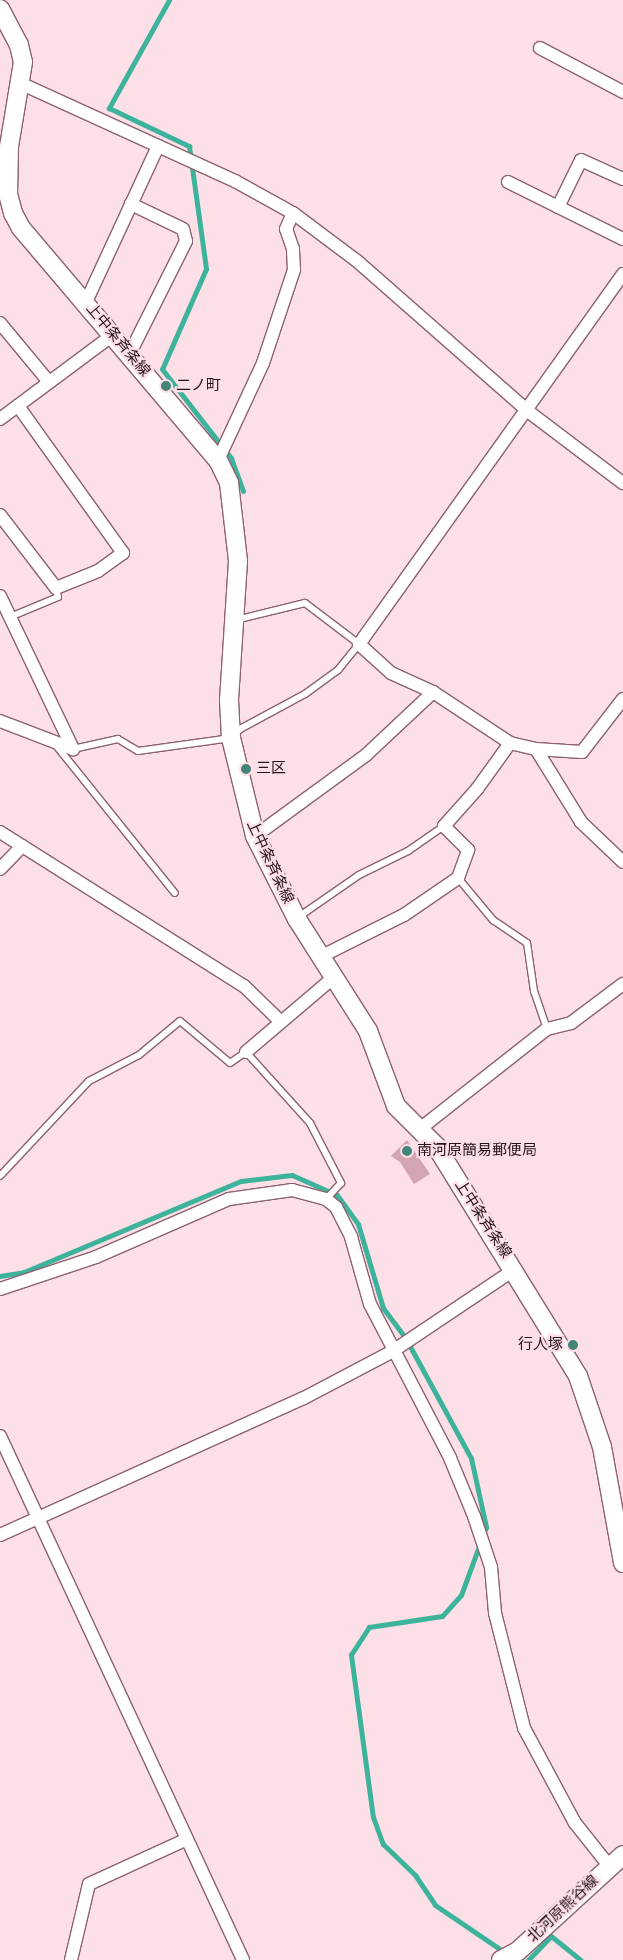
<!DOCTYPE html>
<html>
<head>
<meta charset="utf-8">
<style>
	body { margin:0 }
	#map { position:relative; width:623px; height:1960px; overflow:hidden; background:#fddfe8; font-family:"DM Sans","Noto Sans JP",sans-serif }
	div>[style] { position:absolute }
	.stream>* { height:5px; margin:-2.5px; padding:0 2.5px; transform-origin:2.5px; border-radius:2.5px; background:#3eb39b }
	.building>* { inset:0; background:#d3a4b4 }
	.roads { filter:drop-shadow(1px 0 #8c6170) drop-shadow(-1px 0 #8c6170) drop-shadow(0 1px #8c6170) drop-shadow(0 -1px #8c6170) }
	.service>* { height:6px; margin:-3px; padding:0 3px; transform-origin:3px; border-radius:3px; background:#fff }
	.minor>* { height:12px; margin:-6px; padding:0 6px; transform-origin:6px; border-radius:6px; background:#fff }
	.secondary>* { height:18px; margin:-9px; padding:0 9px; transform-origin:9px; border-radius:9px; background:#fff }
	.dots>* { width:14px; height:14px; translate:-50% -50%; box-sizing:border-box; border:2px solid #fddfe8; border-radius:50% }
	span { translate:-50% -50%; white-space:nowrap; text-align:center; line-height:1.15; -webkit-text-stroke:4.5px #fddfe8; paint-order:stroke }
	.street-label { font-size:15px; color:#25141a }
	.poi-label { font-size:15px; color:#25141a }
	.left { translate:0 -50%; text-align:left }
	.right { translate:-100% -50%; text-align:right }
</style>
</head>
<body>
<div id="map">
	<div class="stream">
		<i style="left:169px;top:0;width:124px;rotate:119.1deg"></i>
		<i style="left:109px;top:108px;width:89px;rotate:25.4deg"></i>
		<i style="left:189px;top:146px;width:124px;rotate:82.1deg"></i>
		<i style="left:206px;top:269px;width:109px;rotate:113.7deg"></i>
		<i style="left:162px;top:369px;width:113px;rotate:52.2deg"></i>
		<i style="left:231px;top:458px;width:35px;rotate:70deg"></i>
		<i style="left:0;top:1276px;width:24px;rotate:-9deg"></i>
		<i style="left:24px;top:1272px;width:235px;rotate:-22.8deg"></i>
		<i style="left:241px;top:1181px;width:51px;rotate:-6.7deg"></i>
		<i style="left:292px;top:1175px;width:49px;rotate:24deg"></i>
		<i style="left:337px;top:1195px;width:36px;rotate:54deg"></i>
		<i style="left:358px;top:1224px;width:88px;rotate:73.4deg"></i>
		<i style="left:383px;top:1308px;width:39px;rotate:53deg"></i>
		<i style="left:406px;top:1339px;width:136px;rotate:61.4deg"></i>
		<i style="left:471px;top:1458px;width:71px;rotate:77.7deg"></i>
		<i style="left:486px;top:1527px;width:72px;rotate:110.2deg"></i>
		<i style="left:461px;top:1595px;width:28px;rotate:132deg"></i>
		<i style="left:442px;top:1616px;width:74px;rotate:171.4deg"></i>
		<i style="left:369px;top:1627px;width:33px;rotate:123deg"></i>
		<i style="left:351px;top:1655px;width:163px;rotate:82.3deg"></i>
		<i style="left:373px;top:1817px;width:29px;rotate:70deg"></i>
		<i style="left:383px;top:1844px;width:45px;rotate:44.1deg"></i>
		<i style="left:415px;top:1875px;width:36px;rotate:56deg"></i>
		<i style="left:435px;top:1905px;width:87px;rotate:34.2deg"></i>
		<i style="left:528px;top:1960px;width:33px;rotate:-46deg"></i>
		<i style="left:551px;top:1936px;width:38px;rotate:39deg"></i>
	</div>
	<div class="building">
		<i style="clip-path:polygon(407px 1140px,430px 1174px,414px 1184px,400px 1162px,391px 1156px)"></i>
	</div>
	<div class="roads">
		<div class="service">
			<i style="left:10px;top:617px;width:52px;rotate:-22.6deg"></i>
			<i style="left:58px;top:597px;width:9px;rotate:-103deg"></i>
			<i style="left:55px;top:744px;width:191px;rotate:51.2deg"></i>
			<i style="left:73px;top:749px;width:46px;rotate:-12.5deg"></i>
			<i style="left:118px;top:739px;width:23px;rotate:31deg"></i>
			<i style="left:138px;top:751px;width:94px;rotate:-8deg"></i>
			<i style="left:231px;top:738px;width:13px;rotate:-45deg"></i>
			<i style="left:240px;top:729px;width:74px;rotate:-28.3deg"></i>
			<i style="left:305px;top:694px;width:41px;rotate:-36deg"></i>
			<i style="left:338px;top:670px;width:33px;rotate:-51deg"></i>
			<i style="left:359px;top:644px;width:68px;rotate:-142.8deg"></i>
			<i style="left:305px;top:603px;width:71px;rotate:166.2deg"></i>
			<i style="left:458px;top:878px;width:55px;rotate:50.2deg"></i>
			<i style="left:493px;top:920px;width:41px;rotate:34.1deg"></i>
			<i style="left:527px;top:943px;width:49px;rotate:81.7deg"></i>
			<i style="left:534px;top:991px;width:40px;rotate:71.1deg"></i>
			<i style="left:297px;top:918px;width:75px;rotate:-34.7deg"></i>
			<i style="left:359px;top:875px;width:55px;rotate:-26.1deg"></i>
			<i style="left:408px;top:851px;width:44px;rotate:-34.8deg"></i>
			<i style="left:0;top:1176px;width:130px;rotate:-46.9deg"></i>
			<i style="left:89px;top:1081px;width:56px;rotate:-27.5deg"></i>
			<i style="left:139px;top:1055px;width:53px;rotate:-39.7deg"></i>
			<i style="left:180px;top:1021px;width:65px;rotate:40deg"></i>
			<i style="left:230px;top:1063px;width:19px;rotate:-35deg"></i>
			<i style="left:246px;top:1052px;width:96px;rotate:48deg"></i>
			<i style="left:310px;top:1123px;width:68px;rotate:62.7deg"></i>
			<i style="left:341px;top:1183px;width:22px;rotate:133deg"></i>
		</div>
		<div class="minor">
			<i style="left:540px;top:48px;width:94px;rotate:27.9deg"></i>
			<i style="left:22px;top:84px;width:234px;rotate:24.5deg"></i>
			<i style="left:235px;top:181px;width:66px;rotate:28.9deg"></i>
			<i style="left:293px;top:213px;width:80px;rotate:36.9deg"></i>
			<i style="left:357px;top:261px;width:229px;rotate:41.3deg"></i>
			<i style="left:529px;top:412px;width:118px;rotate:37.1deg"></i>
			<i style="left:508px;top:182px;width:128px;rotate:26.4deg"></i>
			<i style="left:558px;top:207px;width:52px;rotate:-63.9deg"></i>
			<i style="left:581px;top:160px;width:46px;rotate:24.3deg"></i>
			<i style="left:623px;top:274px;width:455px;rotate:125.5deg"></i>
			<i style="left:359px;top:644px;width:43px;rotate:42.2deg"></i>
			<i style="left:391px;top:673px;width:46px;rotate:24.3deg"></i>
			<i style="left:433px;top:692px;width:92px;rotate:33.5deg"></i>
			<i style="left:510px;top:743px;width:27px;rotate:13deg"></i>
			<i style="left:536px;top:749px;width:46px;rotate:3.7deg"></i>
			<i style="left:582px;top:752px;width:67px;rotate:-52.3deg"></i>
			<i style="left:86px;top:302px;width:172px;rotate:-65.2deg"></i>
			<i style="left:0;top:323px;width:77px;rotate:50.3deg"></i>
			<i style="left:130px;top:353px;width:125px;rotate:-63.4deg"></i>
			<i style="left:186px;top:241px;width:12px;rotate:-104deg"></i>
			<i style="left:183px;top:229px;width:58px;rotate:-154.3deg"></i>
			<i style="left:0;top:419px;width:142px;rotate:-36.7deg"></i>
			<i style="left:218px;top:460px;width:107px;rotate:-65.1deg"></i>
			<i style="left:263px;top:363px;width:98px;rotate:-71.6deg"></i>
			<i style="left:294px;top:270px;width:21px;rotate:-93deg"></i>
			<i style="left:293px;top:249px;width:21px;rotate:-109deg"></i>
			<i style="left:286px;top:229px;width:17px;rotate:-66deg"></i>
			<i style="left:0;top:515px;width:92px;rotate:52.5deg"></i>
			<i style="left:56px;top:588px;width:45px;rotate:-22deg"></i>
			<i style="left:98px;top:571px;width:31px;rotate:-36deg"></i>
			<i style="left:123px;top:553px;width:181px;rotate:-125.5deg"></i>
			<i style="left:0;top:596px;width:170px;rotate:64.5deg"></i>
			<i style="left:0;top:721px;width:78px;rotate:21deg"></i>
			<i style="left:536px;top:749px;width:86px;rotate:58.3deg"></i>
			<i style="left:581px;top:822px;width:58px;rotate:43.6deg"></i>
			<i style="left:0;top:832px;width:289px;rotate:32.3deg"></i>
			<i style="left:244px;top:986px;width:50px;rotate:44.2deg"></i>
			<i style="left:255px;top:836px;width:137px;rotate:-36.1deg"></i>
			<i style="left:366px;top:755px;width:92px;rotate:-43.2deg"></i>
			<i style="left:0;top:869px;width:32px;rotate:-46deg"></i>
			<i style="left:320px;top:957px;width:94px;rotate:-26.6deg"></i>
			<i style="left:404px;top:915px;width:65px;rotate:-34.4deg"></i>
			<i style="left:458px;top:878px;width:30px;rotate:-70deg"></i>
			<i style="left:468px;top:850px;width:34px;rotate:-135deg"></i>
			<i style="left:444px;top:826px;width:50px;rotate:-48.3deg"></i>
			<i style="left:477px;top:789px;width:57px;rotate:-54.3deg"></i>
			<i style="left:246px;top:1052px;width:114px;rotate:-40.4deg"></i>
			<i style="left:421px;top:1128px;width:160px;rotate:-38.2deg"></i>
			<i style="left:547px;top:1029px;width:25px;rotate:-14deg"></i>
			<i style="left:571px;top:1023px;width:65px;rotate:-36.9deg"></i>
			<i style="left:0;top:1289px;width:101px;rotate:-18.4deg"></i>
			<i style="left:96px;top:1257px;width:145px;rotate:-23.6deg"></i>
			<i style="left:229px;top:1199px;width:64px;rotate:-8.1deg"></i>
			<i style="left:292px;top:1190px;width:35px;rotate:15deg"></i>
			<i style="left:326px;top:1199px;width:13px;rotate:39deg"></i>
			<i style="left:336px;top:1207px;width:34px;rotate:63deg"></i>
			<i style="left:351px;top:1237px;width:70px;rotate:74.2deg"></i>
			<i style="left:370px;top:1304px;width:174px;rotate:62.5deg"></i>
			<i style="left:450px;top:1458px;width:63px;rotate:67.5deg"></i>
			<i style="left:474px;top:1516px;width:54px;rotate:71.6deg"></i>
			<i style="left:491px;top:1567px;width:46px;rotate:85deg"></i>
			<i style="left:495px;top:1613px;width:119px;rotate:75.8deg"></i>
			<i style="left:524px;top:1728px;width:108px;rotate:61.8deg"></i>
			<i style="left:575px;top:1823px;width:56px;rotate:51.5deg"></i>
			<i style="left:0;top:1436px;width:90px;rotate:65.1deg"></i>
			<i style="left:38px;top:1518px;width:292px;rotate:-24.3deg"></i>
			<i style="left:304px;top:1398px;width:101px;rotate:-27.8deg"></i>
			<i style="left:393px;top:1351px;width:147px;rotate:-33.9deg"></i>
			<i style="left:0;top:1535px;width:42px;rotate:-24.1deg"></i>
			<i style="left:38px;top:1518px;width:487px;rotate:65.1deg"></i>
			<i style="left:71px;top:1960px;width:78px;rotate:-76.7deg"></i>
			<i style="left:89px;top:1884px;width:106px;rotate:-24.6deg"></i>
		</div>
		<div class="secondary">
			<i style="left:0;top:9px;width:41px;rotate:62.2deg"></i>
			<i style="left:19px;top:45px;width:17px;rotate:77deg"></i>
			<i style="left:23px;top:62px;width:86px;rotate:99.4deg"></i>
			<i style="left:9px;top:147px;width:47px;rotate:91.2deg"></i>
			<i style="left:8px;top:194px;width:20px;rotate:75deg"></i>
			<i style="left:13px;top:213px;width:17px;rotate:62deg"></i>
			<i style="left:21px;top:228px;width:304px;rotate:49.7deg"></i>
			<i style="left:218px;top:460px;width:25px;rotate:64deg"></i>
			<i style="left:229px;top:483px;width:79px;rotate:83.4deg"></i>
			<i style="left:238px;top:561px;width:139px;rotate:93.7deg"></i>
			<i style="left:229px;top:700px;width:38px;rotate:87deg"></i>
			<i style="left:231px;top:738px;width:101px;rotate:76.2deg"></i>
			<i style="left:255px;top:836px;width:93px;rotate:63.2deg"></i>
			<i style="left:297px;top:919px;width:133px;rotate:57.6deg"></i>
			<i style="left:368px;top:1031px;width:80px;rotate:69.5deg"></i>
			<i style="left:396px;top:1106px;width:57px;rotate:45deg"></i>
			<i style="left:436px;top:1146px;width:270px;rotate:58.3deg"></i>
			<i style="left:578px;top:1376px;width:75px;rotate:71.3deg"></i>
			<i style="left:602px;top:1447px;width:118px;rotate:79.7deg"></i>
			<i style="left:501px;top:1960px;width:19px;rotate:-28deg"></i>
			<i style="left:518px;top:1951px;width:142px;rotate:-42.4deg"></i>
		</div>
	</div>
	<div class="dots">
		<i style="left:166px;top:386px;background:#438576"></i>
		<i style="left:246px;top:769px;background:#438576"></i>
		<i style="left:407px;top:1151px;background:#438576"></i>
		<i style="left:573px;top:1345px;background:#438576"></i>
	</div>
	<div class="street-label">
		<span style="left:118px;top:340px;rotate:50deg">上中条斉条線</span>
		<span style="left:270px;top:862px;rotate:65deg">上中条斉条線</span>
		<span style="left:483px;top:1219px;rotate:57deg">上中条斉条線</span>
		<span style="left:563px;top:1909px;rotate:-43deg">北河原熊谷線</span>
	</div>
	<div class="poi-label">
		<span class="left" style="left:176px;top:386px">二ノ町</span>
		<span class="left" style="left:256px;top:769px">三区</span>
		<span class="left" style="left:417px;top:1151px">南河原簡易郵便局</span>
		<span class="right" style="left:563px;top:1345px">行人塚</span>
	</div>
</div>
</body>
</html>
